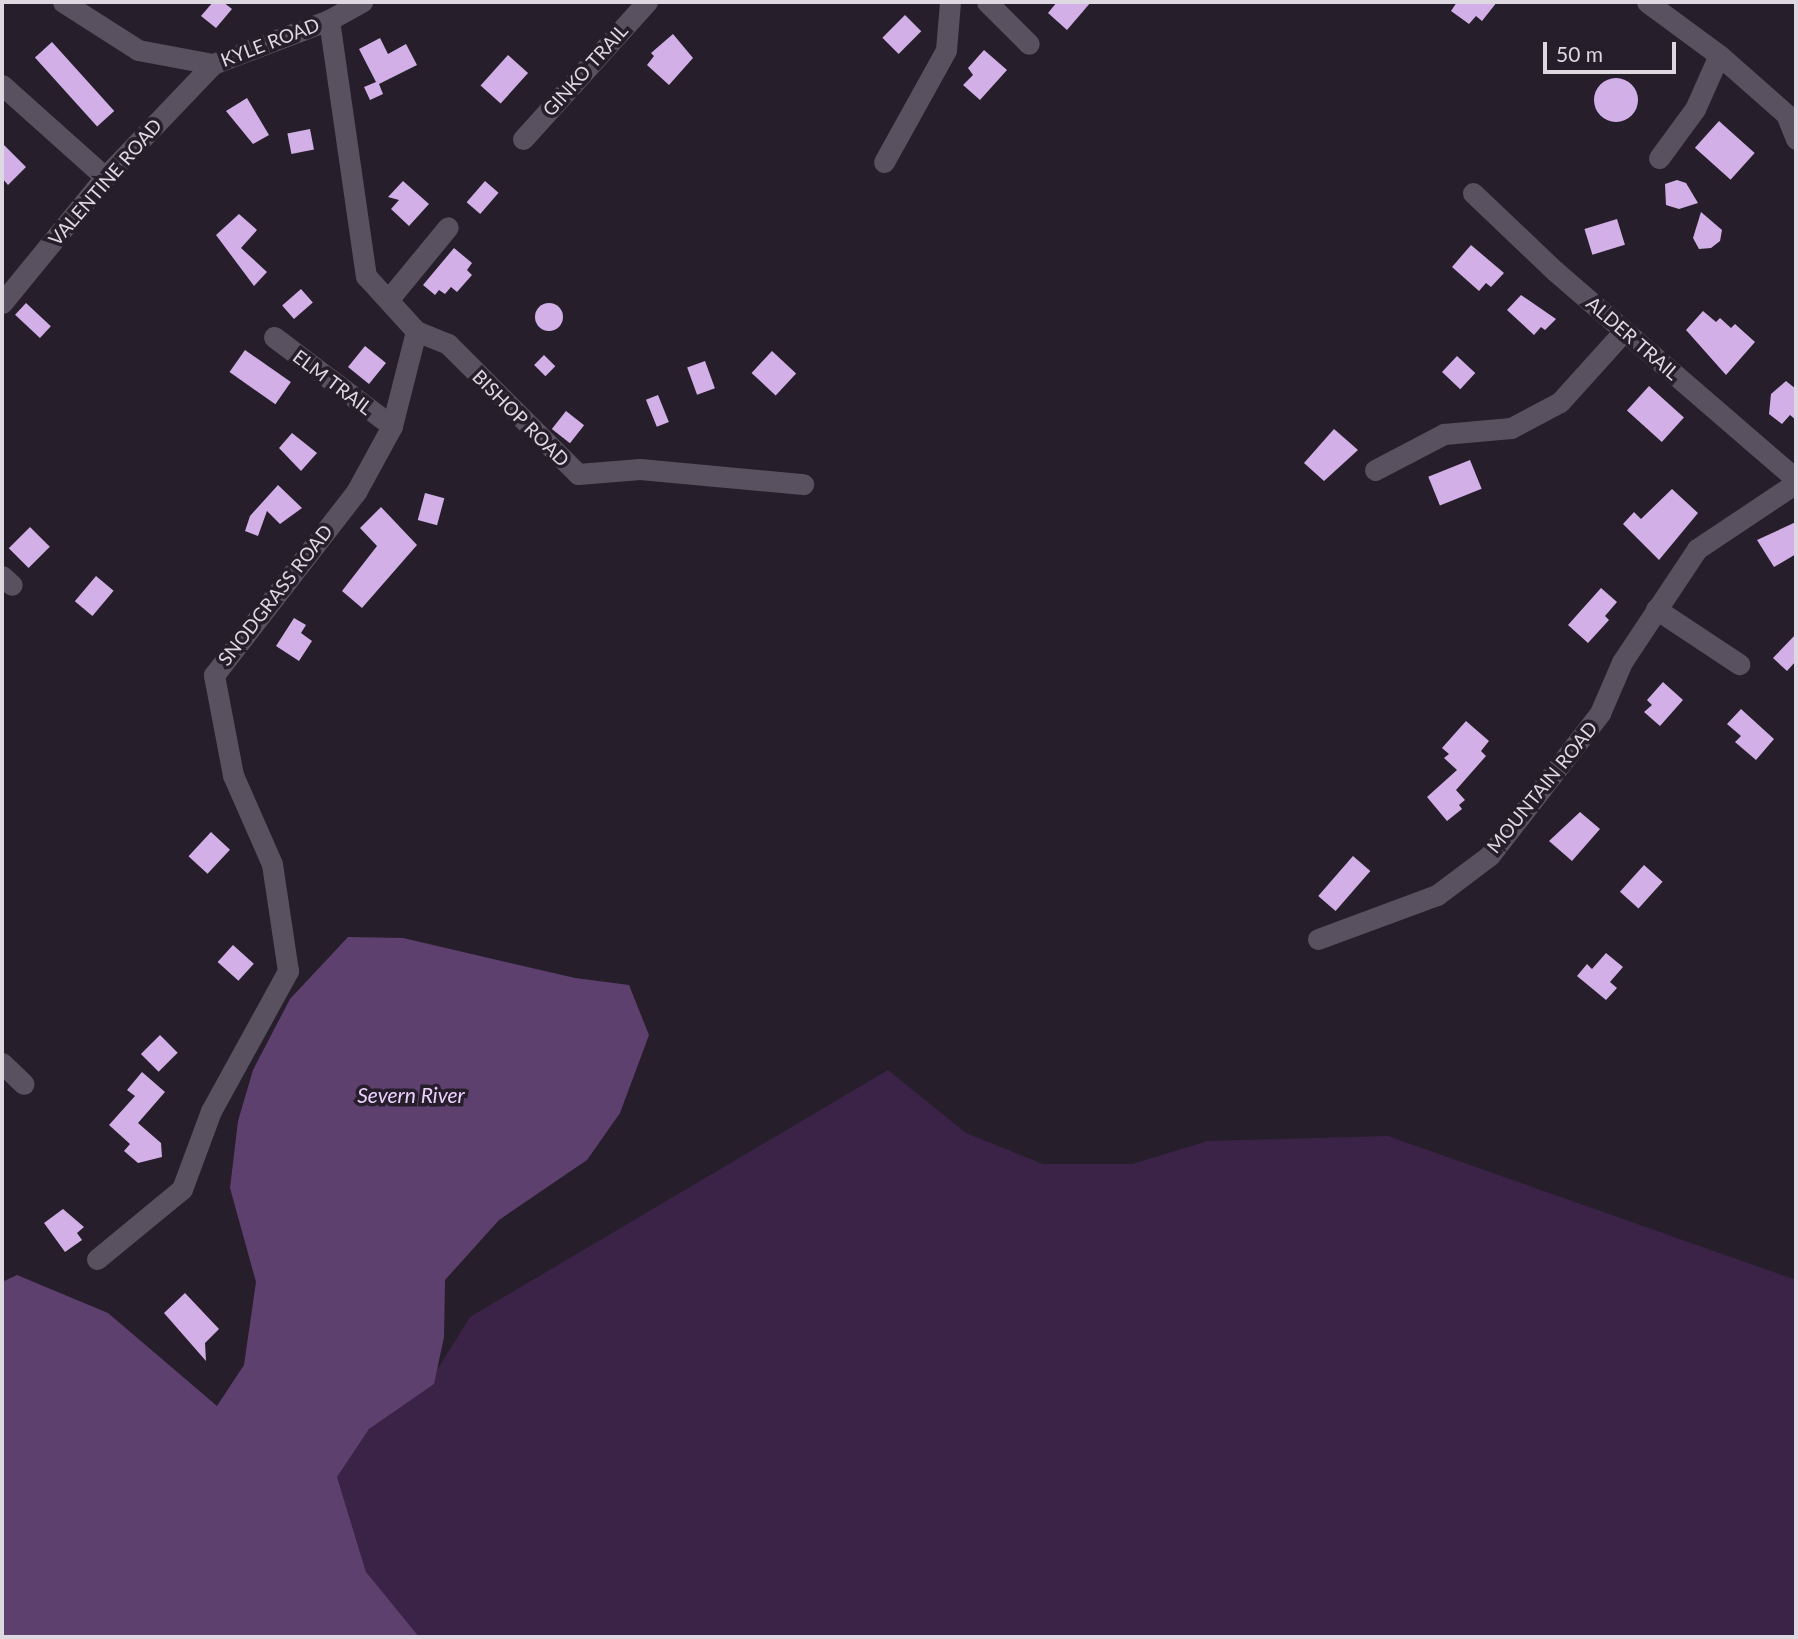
<!DOCTYPE html>
<html>
<head>
<meta charset="utf-8">
<style>
	body { margin:0 }
	#map { position:relative; width:1798px; height:1639px; overflow:hidden; background:#261e2b; font-family:Lato,sans-serif }
	div>[style] { position:absolute }
	.green>* { inset:0; background:#3a2347 }
	.water>* { inset:0; background:#5e406f }
	.building>* { inset:0; background:#d2b0e7; transform-origin:0 0 }
	.round { border-radius:50% }
	.minor>* { height:21px; margin:-10.5px; padding:0 10.5px; transform-origin:10.5px; border-radius:10.5px; background:#59515f }
	span { translate:-50% -50%; white-space:nowrap; text-align:center; line-height:1.15; -webkit-text-stroke:7px #261e2b; paint-order:stroke }
	.street-label { font-size:19px; color:#ded8e1 }
	.water-label { font-size:21px; color:#ecd0fe; font-style:italic }
	.frame { position:absolute; inset:0; border:4px solid #ded8e1; pointer-events:none }
	.scale { position:absolute; left:1543px; top:42px; width:133px; height:32px; box-sizing:border-box; border:4px solid #ded8e1; border-top:0; padding-left:9px; font-size:21px; line-height:24px; white-space:nowrap; color:#ded8e1; -webkit-text-stroke:5px #261e2b; paint-order:stroke }
</style>
</head>
<body>
<div id="map">
	<div class="green">
		<i style="clip-path:polygon(888px 1070px,966px 1133px,1043px 1164px,1132px 1164px,1208px 1141px,1388px 1136px,1796px 1280px,1796px 1637px,419px 1637px,413px 1633px,366px 1572px,337px 1477px,369px 1429px,433px 1384px,437px 1370px,470px 1317px)"></i>
	</div>
	<div class="water">
		<i style="clip-path:polygon(348px 937px,403px 938px,575px 978px,629px 985px,649px 1035px,620px 1113px,587px 1160px,499px 1220px,445px 1280px,444px 1337px,434px 1384px,369px 1429px,337px 1477px,366px 1572px,419px 1637px,2px 1637px,2px 1282px,17px 1275px,108px 1313px,217px 1406px,244px 1365px,256px 1282px,230px 1188px,238px 1121px,253px 1070px,290px 999px)"></i>
	</div>
	<div class="building">
		<i style="clip-path:polygon(213px 2px,223px 2px,232px 9px,216px 28px,201px 16px)"></i>
		<i style="clip-path:polygon(1057px 2px,1091px 2px,1067px 30px,1048px 13px)"></i>
		<i style="clip-path:polygon(1457px 2px,1497px 2px,1482px 21px,1476px 16px,1469px 24px,1451px 11px)"></i>
		<i style="left:905px;top:15px;width:23px;height:32px;rotate:45deg"></i>
		<i style="clip-path:polygon(673px 34px,693px 58px,669px 85px,647px 65px,654px 56px,651px 53px)"></i>
		<i style="clip-path:polygon(380px 38px,388px 54px,406px 44px,417px 65px,379px 84px,383px 94px,370px 100px,364px 87px,376px 82px,359px 49px)"></i>
		<i style="left:52px;top:42px;width:93px;height:23px;rotate:48deg"></i>
		<i style="clip-path:polygon(984px 50px,1007px 70px,980px 100px,963px 85px,973px 75px,968px 68px)"></i>
		<i style="left:508px;top:55px;width:27px;height:41px;rotate:42deg"></i>
		<i class="round" style="left:1594px;top:78px;width:44px;height:44px"></i>
		<i style="clip-path:polygon(247px 98px,269px 135px,253px 144px,226px 111px)"></i>
		<i style="left:1719px;top:121px;width:48px;height:36px;rotate:42deg"></i>
		<i style="left:310px;top:129px;width:21px;height:23px;rotate:79deg"></i>
		<i style="clip-path:polygon(2px 143px,26px 167px,8px 185px,2px 178px)"></i>
		<i style="clip-path:polygon(1677px 180px,1686px 183px,1698px 203px,1679px 209px,1666px 205px,1665px 184px)"></i>
		<i style="clip-path:polygon(403px 181px,429px 204px,409px 226px,391px 209px,399px 200px,388px 197px)"></i>
		<i style="left:485px;top:181px;width:18px;height:28px;rotate:41deg"></i>
		<i style="clip-path:polygon(1701px 212px,1722px 230px,1720px 241px,1711px 248px,1699px 249px,1693px 238px)"></i>
		<i style="clip-path:polygon(239px 214px,257px 230px,241px 248px,267px 272px,254px 286px,216px 235px)"></i>
		<i style="left:1617px;top:219px;width:27px;height:34px;rotate:73deg"></i>
		<i style="clip-path:polygon(1471px 245px,1504px 273px,1491px 287px,1486px 283px,1479px 291px,1452px 267px)"></i>
		<i style="clip-path:polygon(454px 248px,472px 263px,467px 270px,472px 275px,457px 292px,451px 287px,445px 294px,439px 290px,435px 295px,423px 285px)"></i>
		<i style="left:301px;top:289px;width:18px;height:25px;rotate:49deg"></i>
		<i style="clip-path:polygon(1521px 295px,1556px 319px,1545px 330px,1541px 327px,1534px 335px,1507px 310px)"></i>
		<i style="left:26px;top:303px;width:34px;height:16px;rotate:43deg"></i>
		<i class="round" style="left:535px;top:303px;width:28px;height:28px"></i>
		<i style="clip-path:polygon(1703px 311px,1716px 322px,1720px 318px,1731px 328px,1735px 324px,1755px 342px,1726px 375px,1686px 330px)"></i>
		<i style="left:365px;top:346px;width:27px;height:27px;rotate:39deg"></i>
		<i style="left:245px;top:350px;width:56px;height:27px;rotate:35deg"></i>
		<i style="left:772px;top:351px;width:33px;height:30px;rotate:43deg"></i>
		<i style="left:544px;top:355px;width:16px;height:14px;rotate:45deg"></i>
		<i style="left:1457px;top:356px;width:25px;height:22px;rotate:43deg"></i>
		<i style="left:705px;top:361px;width:29px;height:19px;rotate:70deg"></i>
		<i style="clip-path:polygon(1786px 381px,1796px 389px,1796px 420px,1790px 415px,1782px 424px,1769px 414px,1771px 394px)"></i>
		<i style="left:1649px;top:386px;width:47px;height:33px;rotate:42deg"></i>
		<i style="left:658px;top:395px;width:29px;height:13px;rotate:68deg"></i>
		<i style="left:566px;top:411px;width:23px;height:23px;rotate:38deg"></i>
		<i style="clip-path:polygon(1334px 429px,1358px 450px,1324px 481px,1304px 463px)"></i>
		<i style="clip-path:polygon(292px 433px,317px 453px,301px 471px,279px 448px)"></i>
		<i style="left:1470px;top:460px;width:31px;height:45px;rotate:68deg"></i>
		<i style="clip-path:polygon(278px 485px,302px 508px,280px 524px,267px 511px,258px 536px,245px 531px,250px 516px)"></i>
		<i style="clip-path:polygon(1672px 489px,1698px 513px,1659px 560px,1623px 524px,1634px 512px,1641px 519px)"></i>
		<i style="left:425px;top:493px;width:20px;height:28px;rotate:15deg"></i>
		<i style="clip-path:polygon(381px 507px,417px 545px,362px 608px,342px 591px,377px 546px,360px 528px)"></i>
		<i style="clip-path:polygon(1796px 522px,1796px 554px,1774px 567px,1757px 540px)"></i>
		<i style="left:30px;top:527px;width:28px;height:30px;rotate:45deg"></i>
		<i style="left:96px;top:576px;width:23px;height:33px;rotate:40deg"></i>
		<i style="clip-path:polygon(1601px 588px,1617px 602px,1605px 616px,1609px 620px,1588px 643px,1568px 625px)"></i>
		<i style="clip-path:polygon(294px 618px,306px 625px,301px 633px,312px 641px,299px 661px,276px 646px)"></i>
		<i style="clip-path:polygon(1796px 634px,1796px 661px,1787px 671px,1773px 658px)"></i>
		<i style="clip-path:polygon(1663px 682px,1683px 700px,1660px 726px,1644px 712px,1652px 705px,1647px 700px)"></i>
		<i style="clip-path:polygon(1741px 709px,1774px 739px,1756px 760px,1735px 742px,1741px 736px,1727px 724px)"></i>
		<i style="clip-path:polygon(1466px 721px,1489px 741px,1481px 751px,1486px 756px,1456px 790px,1465px 800px,1459px 805px,1462px 809px,1447px 821px,1427px 797px,1457px 770px,1444px 758px,1449px 754px,1442px 748px)"></i>
		<i style="clip-path:polygon(1580px 812px,1600px 829px,1572px 861px,1549px 841px)"></i>
		<i style="left:211px;top:832px;width:26px;height:33px;rotate:43deg"></i>
		<i style="left:1353px;top:856px;width:23px;height:53px;rotate:41deg"></i>
		<i style="left:1644px;top:865px;width:25px;height:36px;rotate:42deg"></i>
		<i style="left:233px;top:945px;width:28px;height:23px;rotate:42deg"></i>
		<i style="clip-path:polygon(1606px 953px,1623px 967px,1610px 982px,1617px 988px,1606px 1000px,1577px 976px,1587px 964px,1592px 969px)"></i>
		<i style="left:160px;top:1035px;width:25px;height:27px;rotate:45deg"></i>
		<i style="clip-path:polygon(142px 1072px,165px 1092px,138px 1123px,161px 1143px,162px 1157px,138px 1163px,124px 1151px,130px 1144px,109px 1125px,135px 1096px,127px 1090px)"></i>
		<i style="clip-path:polygon(63px 1209px,84px 1227px,77px 1233px,82px 1240px,65px 1252px,44px 1223px)"></i>
		<i style="clip-path:polygon(185px 1293px,219px 1329px,205px 1343px,206px 1361px,164px 1313px)"></i>
	</div>
	<div class="minor">
		<i style="left:63px;top:2px;width:89px;rotate:32.6deg"></i>
		<i style="left:138px;top:50px;width:76px;rotate:10.6deg"></i>
		<i style="left:213px;top:64px;width:124px;rotate:-20.8deg"></i>
		<i style="left:329px;top:20px;width:38px;rotate:-29deg"></i>
		<i style="left:987px;top:2px;width:59px;rotate:45deg"></i>
		<i style="left:1647px;top:2px;width:89px;rotate:36.4deg"></i>
		<i style="left:1719px;top:55px;width:89px;rotate:41.4deg"></i>
		<i style="left:1786px;top:114px;width:27px;rotate:68deg"></i>
		<i style="left:329px;top:20px;width:259px;rotate:81.8deg"></i>
		<i style="left:366px;top:276px;width:74px;rotate:47.7deg"></i>
		<i style="left:416px;top:331px;width:35px;rotate:22deg"></i>
		<i style="left:448px;top:344px;width:184px;rotate:45deg"></i>
		<i style="left:578px;top:474px;width:62px;rotate:-4.6deg"></i>
		<i style="left:640px;top:469px;width:164px;rotate:5.3deg"></i>
		<i style="left:2px;top:85px;width:138px;rotate:41.8deg"></i>
		<i style="left:523px;top:139px;width:185px;rotate:-47.9deg"></i>
		<i style="left:1659px;top:158px;width:61px;rotate:-53.7deg"></i>
		<i style="left:1695px;top:109px;width:59px;rotate:-66deg"></i>
		<i style="left:884px;top:162px;width:128px;rotate:-61deg"></i>
		<i style="left:946px;top:50px;width:48px;rotate:-85.2deg"></i>
		<i style="left:1473px;top:193px;width:113px;rotate:43.6deg"></i>
		<i style="left:1555px;top:271px;width:318px;rotate:40.8deg"></i>
		<i style="left:388px;top:300px;width:94px;rotate:-50.6deg"></i>
		<i style="left:2px;top:303px;width:163px;rotate:-50.7deg"></i>
		<i style="left:105px;top:177px;width:156px;rotate:-46.3deg"></i>
		<i style="left:274px;top:337px;width:148px;rotate:37deg"></i>
		<i style="left:1375px;top:470px;width:78px;rotate:-27.6deg"></i>
		<i style="left:1444px;top:434px;width:67px;rotate:-5.1deg"></i>
		<i style="left:1511px;top:428px;width:55px;rotate:-28deg"></i>
		<i style="left:1560px;top:402px;width:96px;rotate:-48deg"></i>
		<i style="left:2px;top:576px;width:13px;rotate:42deg"></i>
		<i style="left:1656px;top:609px;width:100px;rotate:33.5deg"></i>
		<i style="left:1318px;top:939px;width:127px;rotate:-20.3deg"></i>
		<i style="left:1437px;top:895px;width:66px;rotate:-37deg"></i>
		<i style="left:1490px;top:855px;width:180px;rotate:-52.2deg"></i>
		<i style="left:1600px;top:713px;width:56px;rotate:-66.7deg"></i>
		<i style="left:1622px;top:662px;width:136px;rotate:-56.4deg"></i>
		<i style="left:1697px;top:549px;width:119px;rotate:-33.7deg"></i>
		<i style="left:2px;top:1063px;width:30px;rotate:44deg"></i>
		<i style="left:97px;top:1259px;width:110px;rotate:-39.5deg"></i>
		<i style="left:182px;top:1189px;width:83px;rotate:-69.6deg"></i>
		<i style="left:211px;top:1111px;width:160px;rotate:-61.2deg"></i>
		<i style="left:288px;top:971px;width:108px;rotate:-98.5deg"></i>
		<i style="left:272px;top:864px;width:97px;rotate:-113.7deg"></i>
		<i style="left:233px;top:775px;width:102px;rotate:-100.8deg"></i>
		<i style="left:214px;top:675px;width:232px;rotate:-52.2deg"></i>
		<i style="left:356px;top:492px;width:75px;rotate:-61.4deg"></i>
		<i style="left:392px;top:426px;width:98px;rotate:-75.8deg"></i>
	</div>
	<div class="street-label">
		<span style="left:270px;top:42px;rotate:-21deg">KYLE ROAD</span>
		<span style="left:585px;top:70px;rotate:-48deg">GINKO TRAIL</span>
		<span style="left:105px;top:182px;rotate:-49deg">VALENTINE ROAD</span>
		<span style="left:1633px;top:338px;rotate:41deg">ALDER TRAIL</span>
		<span style="left:333px;top:382px;rotate:37deg">ELM TRAIL</span>
		<span style="left:521px;top:418px;rotate:45deg">BISHOP ROAD</span>
		<span style="left:275px;top:595px;rotate:-52deg">SNODGRASS ROAD</span>
		<span style="left:1542px;top:787px;rotate:-51deg">MOUNTAIN ROAD</span>
	</div>
	<div class="water-label">
		<span style="left:411px;top:1095px">Severn River</span>
	</div>
	<div class="frame"></div>
	<div class="scale">50 m</div>
</div>
</body>
</html>
